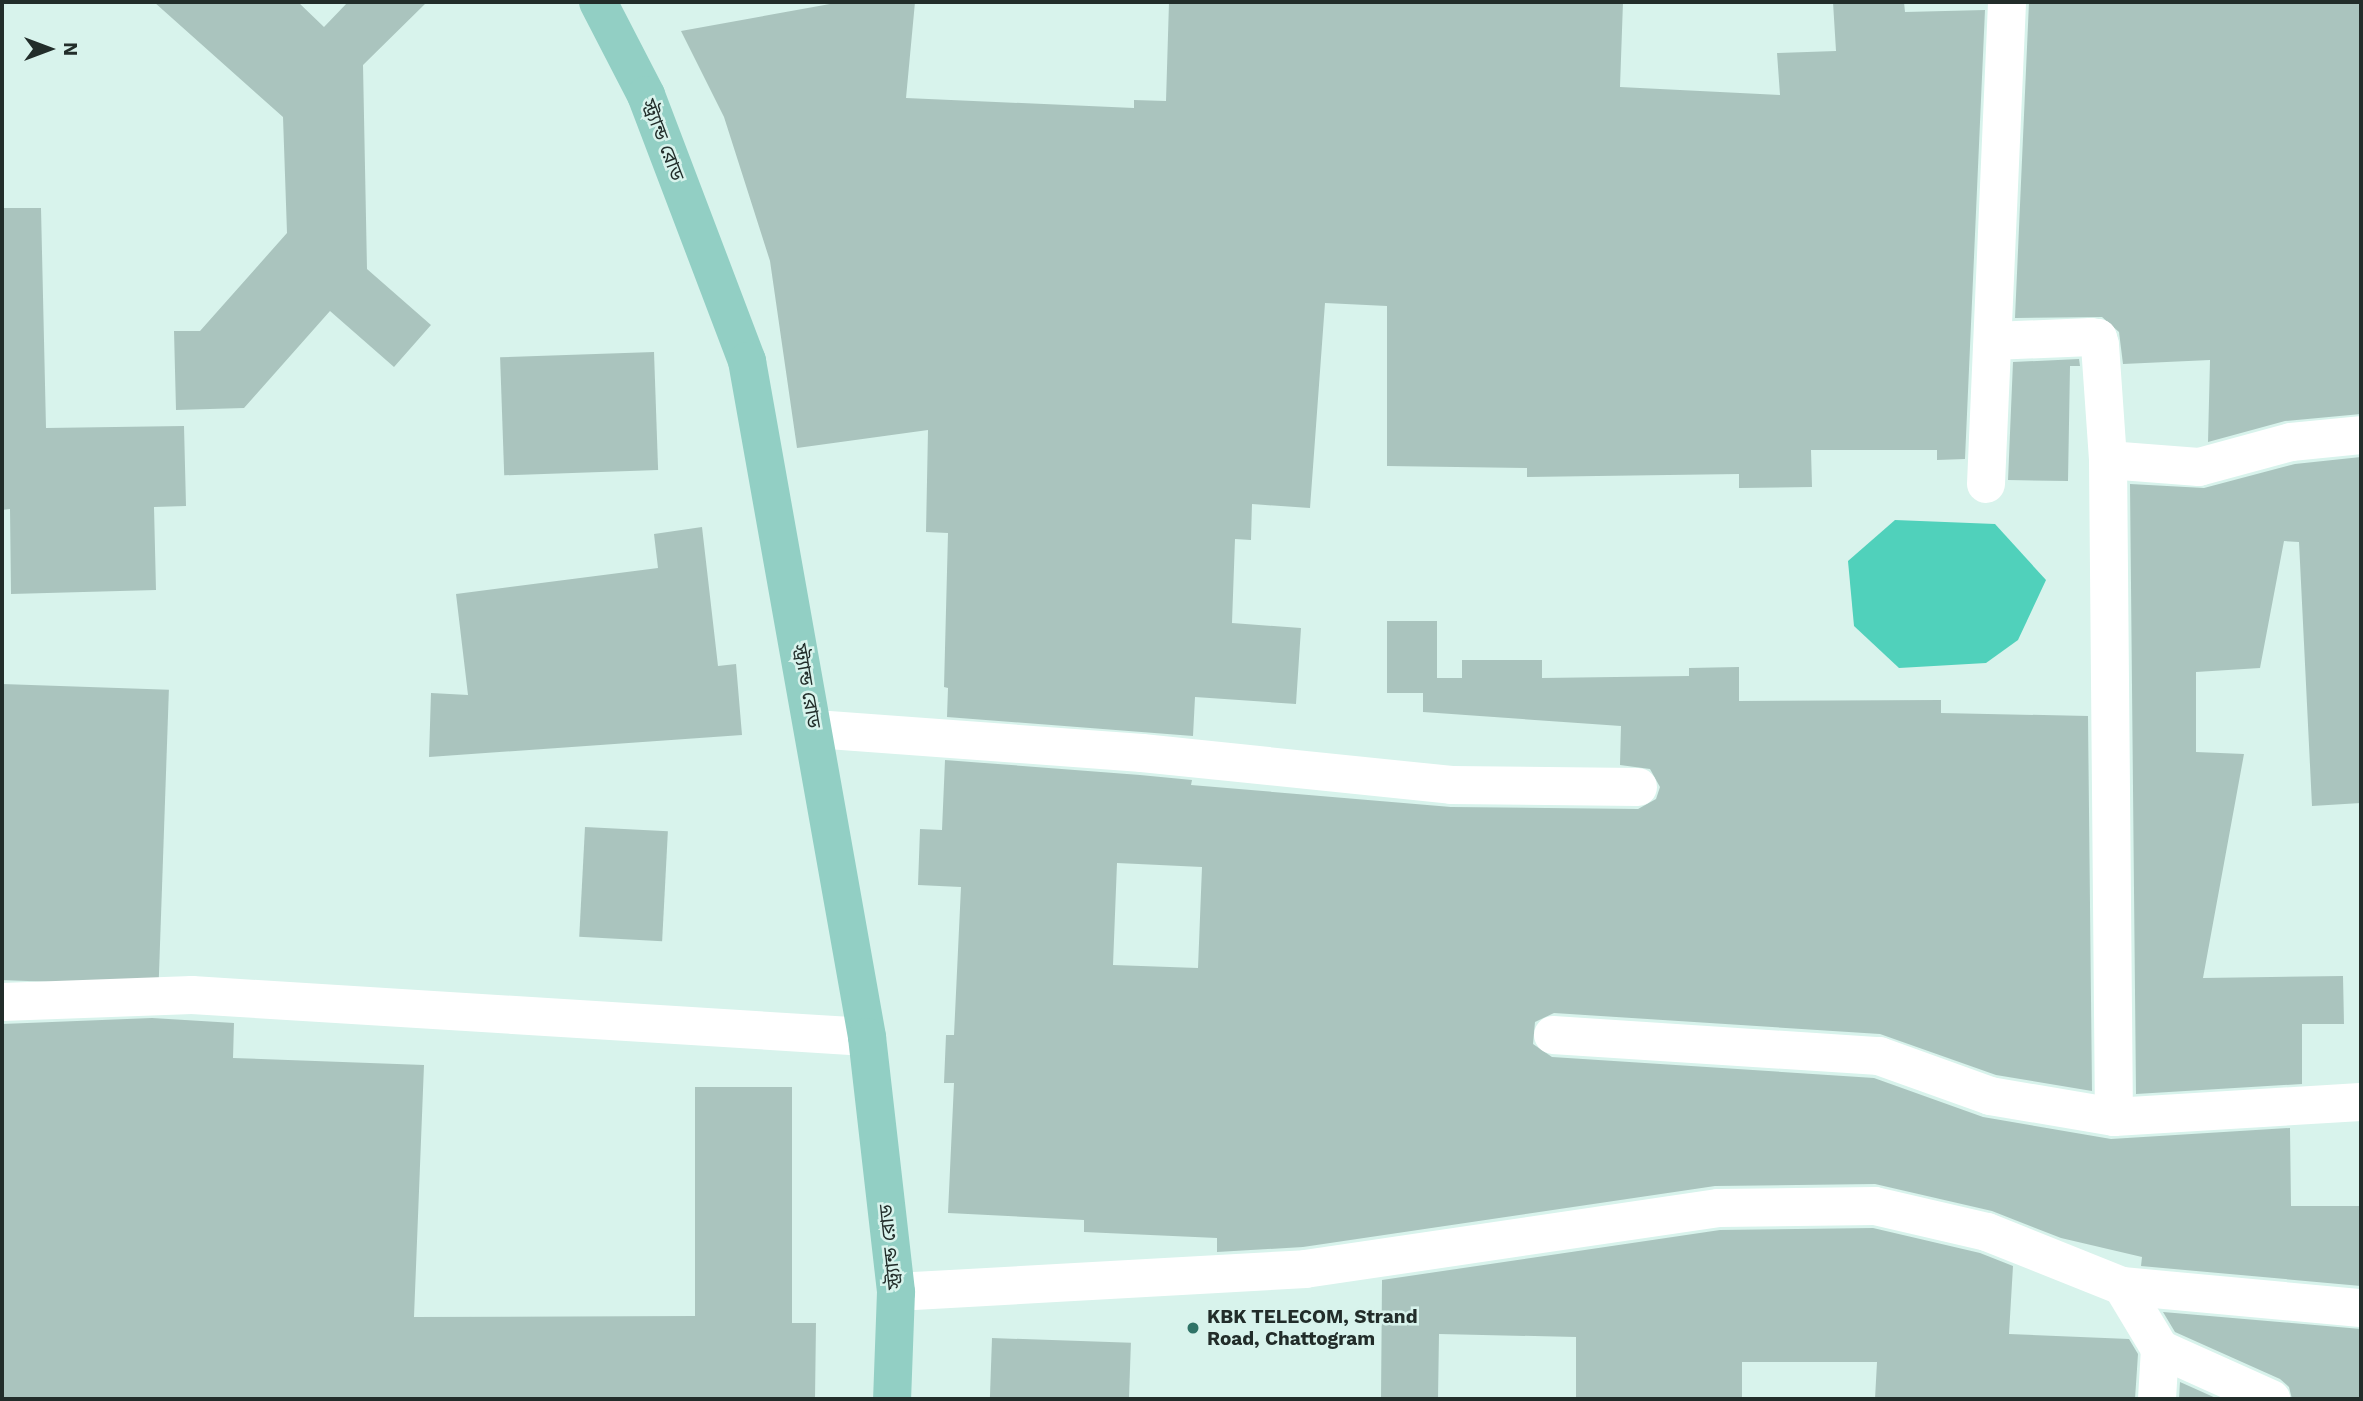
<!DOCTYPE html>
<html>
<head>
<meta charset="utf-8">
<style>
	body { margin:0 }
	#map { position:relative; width:2363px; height:1401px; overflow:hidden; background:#d8f3ec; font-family:"Work Sans","Noto Sans Bengali",sans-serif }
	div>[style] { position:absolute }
	.water>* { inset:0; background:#50d1bb }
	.building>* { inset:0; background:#aac4be; transform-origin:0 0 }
	.minor>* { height:38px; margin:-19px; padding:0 19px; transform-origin:19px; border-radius:19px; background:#fff }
	.major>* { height:38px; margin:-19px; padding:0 19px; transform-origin:19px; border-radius:19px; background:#92cfc4 }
	.dots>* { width:19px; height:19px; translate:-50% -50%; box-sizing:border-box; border:4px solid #d8f3ec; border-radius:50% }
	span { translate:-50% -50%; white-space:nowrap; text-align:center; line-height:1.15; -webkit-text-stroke:5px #d8f3ec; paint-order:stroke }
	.street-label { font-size:19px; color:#222d2a }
	.poi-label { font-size:19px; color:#222d2a; font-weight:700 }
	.left { translate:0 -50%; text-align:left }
	.frame { position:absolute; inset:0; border:4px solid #222d2a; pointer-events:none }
	.north { position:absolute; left:14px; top:14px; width:70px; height:70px; -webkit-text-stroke:5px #d8f3ec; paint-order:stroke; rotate:90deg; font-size:19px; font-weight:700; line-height:28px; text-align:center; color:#222d2a }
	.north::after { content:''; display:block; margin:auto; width:24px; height:32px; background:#222d2a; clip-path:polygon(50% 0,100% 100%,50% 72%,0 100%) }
</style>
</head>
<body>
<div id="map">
	<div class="water">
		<i style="clip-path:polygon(1895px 520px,1995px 524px,2046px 580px,2018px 640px,1986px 663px,1899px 668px,1854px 626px,1848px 561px)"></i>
	</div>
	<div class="building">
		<i style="clip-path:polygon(154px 2px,298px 2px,324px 27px,348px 2px,427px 2px,363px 65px,367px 269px,431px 325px,394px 367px,330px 311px,244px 408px,176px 410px,174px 331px,200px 331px,287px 233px,283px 117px)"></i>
		<i style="clip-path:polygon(841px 2px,915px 2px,906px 98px,1134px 108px,1134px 100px,1166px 101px,1169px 2px,1623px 2px,1620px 87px,1780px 95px,1777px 53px,1836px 51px,1833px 2px,1904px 2px,1905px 12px,1985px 10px,1965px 459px,1937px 460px,1937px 450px,1811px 450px,1812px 487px,1739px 488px,1739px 474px,1527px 477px,1527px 468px,1387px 466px,1387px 306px,1325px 303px,1310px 508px,1252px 504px,1251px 540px,1235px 539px,1232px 623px,1301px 628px,1296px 704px,1195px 697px,1193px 736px,947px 717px,948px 688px,944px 687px,948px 533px,926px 532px,928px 430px,797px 448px,770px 261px,724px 117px,681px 31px)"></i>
		<i style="clip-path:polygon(2029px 2px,2361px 2px,2361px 414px,2285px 421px,2208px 442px,2210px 360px,2123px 364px,2119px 332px,2102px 317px,2015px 318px)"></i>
		<i style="clip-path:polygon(2px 208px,41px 208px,46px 428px,184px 426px,186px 506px,154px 507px,156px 590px,11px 594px,10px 509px,2px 510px)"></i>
		<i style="left:654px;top:352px;width:118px;height:154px;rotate:88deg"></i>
		<i style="clip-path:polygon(2079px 359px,2080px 366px,2070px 366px,2068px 481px,2008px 480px,2013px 362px)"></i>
		<i style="clip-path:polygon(2361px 457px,2361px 803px,2312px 806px,2299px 542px,2284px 541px,2260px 668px,2196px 672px,2196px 752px,2244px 754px,2203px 978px,2343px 976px,2344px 1024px,2302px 1024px,2302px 1084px,2136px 1094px,2130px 484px,2204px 488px,2295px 464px)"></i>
		<i style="clip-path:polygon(702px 527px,718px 666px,736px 664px,742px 735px,429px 757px,431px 693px,468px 695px,456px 594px,658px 568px,654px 534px)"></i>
		<i style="clip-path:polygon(evenodd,1387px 621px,1437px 621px,1437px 678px,1462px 678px,1462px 660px,1542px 660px,1542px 678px,1689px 676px,1689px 668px,1739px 667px,1739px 701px,1941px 700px,1941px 713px,2088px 716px,2092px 1091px,1996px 1075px,1880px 1034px,1554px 1013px,1535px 1022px,1533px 1044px,1552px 1057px,1874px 1078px,1983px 1117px,2111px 1139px,2290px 1128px,2291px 1206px,2361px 1206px,2361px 1286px,2141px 1266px,2142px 1257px,2061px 1238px,1992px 1211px,1875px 1184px,1715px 1186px,1303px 1247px,1217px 1252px,1217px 1238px,1084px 1232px,1084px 1220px,948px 1213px,954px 1083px,944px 1083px,946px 1035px,954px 1035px,961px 887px,918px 885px,920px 829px,942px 830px,945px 760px,1140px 775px,1192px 780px,1191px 785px,1451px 807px,1638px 809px,1656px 799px,1660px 787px,1650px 769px,1620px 765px,1621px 726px,1423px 712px,1423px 693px,1387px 693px,1387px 621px,1117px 863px,1202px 867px,1198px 968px,1113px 965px,1117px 863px)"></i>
		<i style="left:2px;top:684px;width:167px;height:296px;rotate:2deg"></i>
		<i style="left:585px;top:827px;width:83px;height:110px;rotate:3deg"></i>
		<i style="clip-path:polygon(152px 1018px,234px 1023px,233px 1058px,424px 1065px,414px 1317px,695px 1316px,695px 1087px,792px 1087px,792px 1323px,816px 1323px,815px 1399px,2px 1399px,2px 1024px)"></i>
		<i style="clip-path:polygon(1873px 1228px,1980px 1253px,2013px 1266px,2009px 1334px,2129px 1339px,2138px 1354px,2135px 1399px,1875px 1399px,1877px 1362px,1742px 1362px,1742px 1399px,1576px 1399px,1576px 1337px,1439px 1334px,1438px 1399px,1381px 1399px,1382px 1280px,1720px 1230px)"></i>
		<i style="clip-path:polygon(2163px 1312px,2361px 1329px,2361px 1399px,2292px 1399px,2289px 1387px,2280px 1379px,2175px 1332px)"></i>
		<i style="left:992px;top:1338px;width:139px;height:61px;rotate:2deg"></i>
		<i style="clip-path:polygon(2180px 1382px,2218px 1399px,2179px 1399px)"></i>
	</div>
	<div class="minor">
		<i style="left:1993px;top:341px;width:98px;rotate:-2.3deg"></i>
		<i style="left:2091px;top:337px;width:7px;rotate:8deg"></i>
		<i style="left:2098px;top:338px;width:7px;rotate:74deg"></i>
		<i style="left:2100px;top:345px;width:115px;rotate:86deg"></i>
		<i style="left:2108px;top:460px;width:657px;rotate:89.48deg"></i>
		<i style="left:2108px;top:460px;width:91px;rotate:4.4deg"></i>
		<i style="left:2199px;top:467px;width:95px;rotate:-15.2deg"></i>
		<i style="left:2291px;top:442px;width:70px;rotate:-5.7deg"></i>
		<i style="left:1986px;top:484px;width:482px;rotate:-87.5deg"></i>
		<i style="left:815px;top:729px;width:328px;rotate:4.2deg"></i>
		<i style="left:1142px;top:753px;width:311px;rotate:5.9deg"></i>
		<i style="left:1451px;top:785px;width:187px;rotate:0.6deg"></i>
		<i style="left:2px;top:1002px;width:190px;rotate:-2.1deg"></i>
		<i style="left:192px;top:995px;width:676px;rotate:3.56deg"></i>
		<i style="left:1553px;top:1035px;width:327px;rotate:3.7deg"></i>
		<i style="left:1879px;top:1056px;width:118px;rotate:19.8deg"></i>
		<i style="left:1990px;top:1096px;width:126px;rotate:9.6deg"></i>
		<i style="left:2114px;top:1117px;width:247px;rotate:-3.5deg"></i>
		<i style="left:2122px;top:1286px;width:240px;rotate:5.3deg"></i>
		<i style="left:896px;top:1292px;width:410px;rotate:-3.2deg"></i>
		<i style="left:1305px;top:1269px;width:417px;rotate:-8.4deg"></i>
		<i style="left:1718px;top:1208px;width:157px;rotate:-0.7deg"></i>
		<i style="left:1875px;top:1206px;width:115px;rotate:13.1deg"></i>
		<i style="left:1987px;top:1232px;width:145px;rotate:21.8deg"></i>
		<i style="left:2122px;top:1286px;width:74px;rotate:58.9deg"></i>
		<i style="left:2160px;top:1349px;width:122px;rotate:24.2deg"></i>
		<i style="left:2157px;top:1399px;width:50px;rotate:-86.6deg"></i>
	</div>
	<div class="major">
		<i style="left:598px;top:2px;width:105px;rotate:62.7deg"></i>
		<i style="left:646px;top:95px;width:285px;rotate:69.2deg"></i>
		<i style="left:747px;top:361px;width:687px;rotate:79.93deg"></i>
		<i style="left:867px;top:1037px;width:257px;rotate:83.5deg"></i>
		<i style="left:896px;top:1292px;width:107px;rotate:92.1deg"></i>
	</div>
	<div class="dots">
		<i style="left:1193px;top:1328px;background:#2f7367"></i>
	</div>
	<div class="street-label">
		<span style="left:663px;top:140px;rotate:69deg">স্ট্র্যান্ড রোড</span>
		<span style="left:807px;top:686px;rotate:80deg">স্ট্র্যান্ড রোড</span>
		<span style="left:890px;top:1247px;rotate:-96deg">স্ট্র্যান্ড রোড</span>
	</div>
	<div class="poi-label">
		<span class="left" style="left:1207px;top:1328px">KBK TELECOM, Strand<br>Road, Chattogram</span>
	</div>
	<div class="frame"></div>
	<div class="north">N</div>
</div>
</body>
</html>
